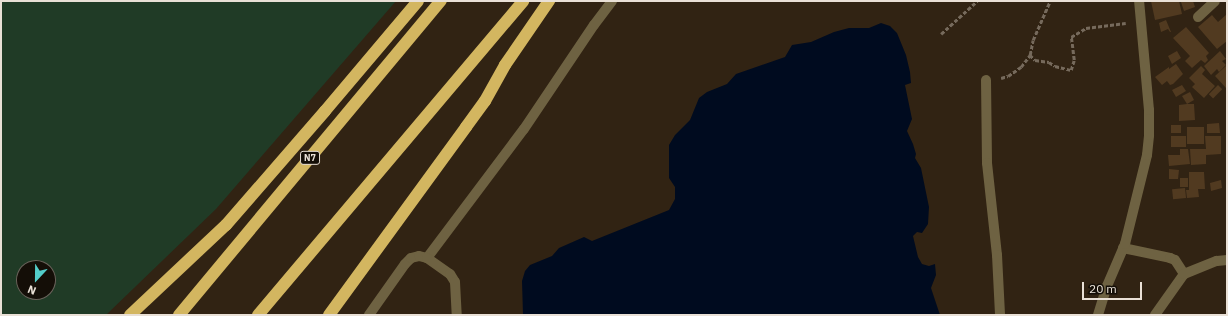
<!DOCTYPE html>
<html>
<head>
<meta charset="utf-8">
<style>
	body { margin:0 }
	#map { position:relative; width:1228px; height:316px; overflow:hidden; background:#312313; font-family:"IBM Plex Sans",sans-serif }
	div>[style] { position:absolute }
	.green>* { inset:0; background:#203b26 }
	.water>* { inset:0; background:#000b1f }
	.building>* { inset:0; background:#513a20; transform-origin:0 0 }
	.path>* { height:2.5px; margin-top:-1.25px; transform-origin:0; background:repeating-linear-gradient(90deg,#766a5c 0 4px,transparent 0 6px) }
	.minor>* { height:10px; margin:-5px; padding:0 5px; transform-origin:5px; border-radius:5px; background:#6e6242 }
	.highway>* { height:12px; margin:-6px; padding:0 6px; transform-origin:6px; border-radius:6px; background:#d3b660 }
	span { translate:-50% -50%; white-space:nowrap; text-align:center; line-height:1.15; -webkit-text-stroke:3.5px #140e07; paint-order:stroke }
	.shield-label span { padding:1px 3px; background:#140e07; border:1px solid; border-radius:3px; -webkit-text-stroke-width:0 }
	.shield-label { font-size:9px; color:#e9e0d6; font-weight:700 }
	.frame { position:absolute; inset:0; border:2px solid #e9e0d6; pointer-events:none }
	.north { position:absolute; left:16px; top:260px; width:40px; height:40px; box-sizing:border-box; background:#140e07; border:1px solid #69625a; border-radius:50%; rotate:202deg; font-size:11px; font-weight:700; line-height:16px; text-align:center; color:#e9e0d6 }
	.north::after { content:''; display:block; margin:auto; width:14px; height:18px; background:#53cdc9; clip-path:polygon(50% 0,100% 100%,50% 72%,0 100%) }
	.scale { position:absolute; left:1082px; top:282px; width:60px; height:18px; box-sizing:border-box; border:2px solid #e9e0d6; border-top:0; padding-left:5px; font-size:12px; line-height:14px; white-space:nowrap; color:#e9e0d6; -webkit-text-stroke:3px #140e07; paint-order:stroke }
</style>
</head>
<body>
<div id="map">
	<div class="green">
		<i style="clip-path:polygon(evenodd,1px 1px,396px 1px,216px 209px,106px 315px,1px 315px,1px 1px,24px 268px,48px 268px,48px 292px,24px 292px,24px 268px)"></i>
	</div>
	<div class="water">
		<i style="clip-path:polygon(881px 23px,890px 26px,897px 33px,906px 55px,910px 72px,911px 83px,905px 85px,912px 119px,907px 131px,913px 144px,916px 154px,915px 158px,921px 168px,929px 207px,928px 224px,922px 233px,917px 232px,913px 236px,918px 257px,922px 264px,929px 266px,935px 264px,936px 275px,931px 288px,940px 315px,523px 315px,522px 281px,525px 271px,530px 265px,552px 256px,559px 248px,584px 237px,592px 241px,669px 210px,675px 199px,675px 187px,669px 178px,669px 145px,675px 135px,690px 120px,699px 98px,707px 92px,727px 84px,736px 74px,785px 57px,792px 45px,811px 42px,834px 32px,849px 28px,869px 28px)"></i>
	</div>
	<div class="building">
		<i style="clip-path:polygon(1151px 1px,1179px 1px,1182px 14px,1155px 20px)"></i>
		<i style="clip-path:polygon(1184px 1px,1193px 1px,1195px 7px,1184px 11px,1181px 2px)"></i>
		<i style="clip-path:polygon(1227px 14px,1227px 41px,1217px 49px,1198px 27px,1212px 15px,1218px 22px)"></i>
		<i style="clip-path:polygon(1166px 20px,1171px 32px,1170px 32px,1168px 29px,1161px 32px,1159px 23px)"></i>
		<i style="clip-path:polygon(1186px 27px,1209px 53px,1206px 56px,1208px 60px,1205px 63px,1201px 60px,1192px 68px,1185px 61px,1190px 56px,1173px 38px)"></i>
		<i style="clip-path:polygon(1177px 51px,1181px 58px,1172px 64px,1168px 56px)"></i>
		<i style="clip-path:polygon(1220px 51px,1226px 59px,1222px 61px,1226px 65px,1219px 72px,1217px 69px,1211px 75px,1204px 66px)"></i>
		<i style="clip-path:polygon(1176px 64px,1183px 74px,1173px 84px,1170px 85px,1167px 81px,1162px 85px,1155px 77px,1169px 67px,1169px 69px)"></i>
		<i style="clip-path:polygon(1227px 65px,1227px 87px,1226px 88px,1215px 76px)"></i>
		<i style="clip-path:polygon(1201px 66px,1205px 70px,1202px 74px,1215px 86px,1204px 98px,1192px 87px,1195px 84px,1189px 78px)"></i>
		<i style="clip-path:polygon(1182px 85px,1186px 91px,1176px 97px,1172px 90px)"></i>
		<i style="left:1218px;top:85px;width:6px;height:13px;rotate:45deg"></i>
		<i style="clip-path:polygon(1190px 92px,1194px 100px,1187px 104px,1194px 104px,1195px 120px,1179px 121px,1179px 105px,1187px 104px,1182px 96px)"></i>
		<i style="clip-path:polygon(1219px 123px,1220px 133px,1207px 133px,1207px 124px)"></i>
		<i style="left:1171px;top:125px;width:10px;height:8px"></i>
		<i style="left:1187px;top:127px;width:17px;height:17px"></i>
		<i style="left:1186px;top:136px;width:11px;height:15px;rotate:90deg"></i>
		<i style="clip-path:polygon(1205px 136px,1221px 136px,1221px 154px,1206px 155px,1206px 164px,1191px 165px,1190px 149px,1206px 149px)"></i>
		<i style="clip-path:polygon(1180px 149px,1188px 149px,1190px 164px,1169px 166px,1168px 155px,1180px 155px)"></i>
		<i style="clip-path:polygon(1169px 169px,1179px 170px,1178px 179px,1169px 179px)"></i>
		<i style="clip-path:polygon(1189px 172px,1204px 172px,1205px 189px,1198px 189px,1199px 197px,1187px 198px,1186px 190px,1189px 190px)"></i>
		<i style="left:1180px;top:178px;width:8px;height:9px"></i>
		<i style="clip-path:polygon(1221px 180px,1222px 188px,1211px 191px,1210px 183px)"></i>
		<i style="left:1185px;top:188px;width:10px;height:13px;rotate:84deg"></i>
	</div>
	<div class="path">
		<i style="left:941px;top:34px;width:49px;rotate:-42.5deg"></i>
		<i style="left:1030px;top:55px;width:7px;rotate:45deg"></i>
		<i style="left:1035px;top:60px;width:14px;rotate:8deg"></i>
		<i style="left:1049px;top:62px;width:7px;rotate:34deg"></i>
		<i style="left:1055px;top:66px;width:16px;rotate:14deg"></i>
		<i style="left:1071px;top:70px;width:10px;rotate:-73deg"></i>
		<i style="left:1074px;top:60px;width:23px;rotate:-97deg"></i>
		<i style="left:1071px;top:37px;width:17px;rotate:-31deg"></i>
		<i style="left:1086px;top:28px;width:40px;rotate:-7.1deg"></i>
		<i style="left:1001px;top:78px;width:7px;rotate:-16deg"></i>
		<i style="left:1008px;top:76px;width:16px;rotate:-35deg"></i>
		<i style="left:1021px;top:67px;width:15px;rotate:-53deg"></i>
		<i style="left:1030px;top:55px;width:15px;rotate:-79deg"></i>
		<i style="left:1033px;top:40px;width:43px;rotate:-66.4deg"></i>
	</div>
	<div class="minor">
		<i style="left:1198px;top:17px;width:23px;rotate:-43deg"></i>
		<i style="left:986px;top:80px;width:83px;rotate:89.3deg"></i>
		<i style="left:987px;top:163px;width:93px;rotate:83.8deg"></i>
		<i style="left:997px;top:255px;width:60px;rotate:87.1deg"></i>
		<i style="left:1123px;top:248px;width:48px;rotate:12deg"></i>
		<i style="left:1170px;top:258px;width:5px;rotate:22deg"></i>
		<i style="left:1175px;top:260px;width:17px;rotate:57deg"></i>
		<i style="left:427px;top:258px;width:161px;rotate:-53.1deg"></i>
		<i style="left:524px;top:129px;width:125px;rotate:-56.1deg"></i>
		<i style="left:594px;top:25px;width:30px;rotate:-53deg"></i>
		<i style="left:369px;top:315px;width:62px;rotate:-54.8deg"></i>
		<i style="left:405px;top:264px;width:8px;rotate:-45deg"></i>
		<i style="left:411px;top:258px;width:8px;rotate:-14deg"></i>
		<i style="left:419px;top:256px;width:8px;rotate:14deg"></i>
		<i style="left:427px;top:258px;width:28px;rotate:35deg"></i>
		<i style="left:450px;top:274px;width:9px;rotate:58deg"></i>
		<i style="left:455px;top:282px;width:33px;rotate:87deg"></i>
		<i style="left:1098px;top:315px;width:30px;rotate:-73deg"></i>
		<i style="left:1107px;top:286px;width:46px;rotate:-66.8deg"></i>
		<i style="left:1125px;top:244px;width:92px;rotate:-76.1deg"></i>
		<i style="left:1147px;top:155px;width:20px;rotate:-84deg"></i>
		<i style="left:1149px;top:135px;width:25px;rotate:-90deg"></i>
		<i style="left:1149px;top:110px;width:109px;rotate:-95.2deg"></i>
		<i style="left:1155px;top:315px;width:50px;rotate:-54.7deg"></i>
		<i style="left:1184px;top:274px;width:35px;rotate:-22deg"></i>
		<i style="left:1217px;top:261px;width:10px;rotate:-6deg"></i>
	</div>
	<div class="highway">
		<i style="left:130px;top:315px;width:132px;rotate:-43.2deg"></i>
		<i style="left:226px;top:225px;width:151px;rotate:-49deg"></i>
		<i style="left:325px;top:111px;width:144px;rotate:-49.8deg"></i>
		<i style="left:179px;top:315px;width:409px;rotate:-50.2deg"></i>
		<i style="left:258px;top:315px;width:411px;rotate:-49.8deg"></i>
		<i style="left:329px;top:315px;width:233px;rotate:-53.9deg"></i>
		<i style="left:466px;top:127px;width:32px;rotate:-54deg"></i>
		<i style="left:485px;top:101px;width:41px;rotate:-60.9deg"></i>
		<i style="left:505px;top:65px;width:78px;rotate:-55.5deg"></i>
	</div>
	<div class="shield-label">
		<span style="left:310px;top:158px">N7</span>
	</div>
	<div class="frame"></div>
	<div class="north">N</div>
	<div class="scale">20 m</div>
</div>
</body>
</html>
